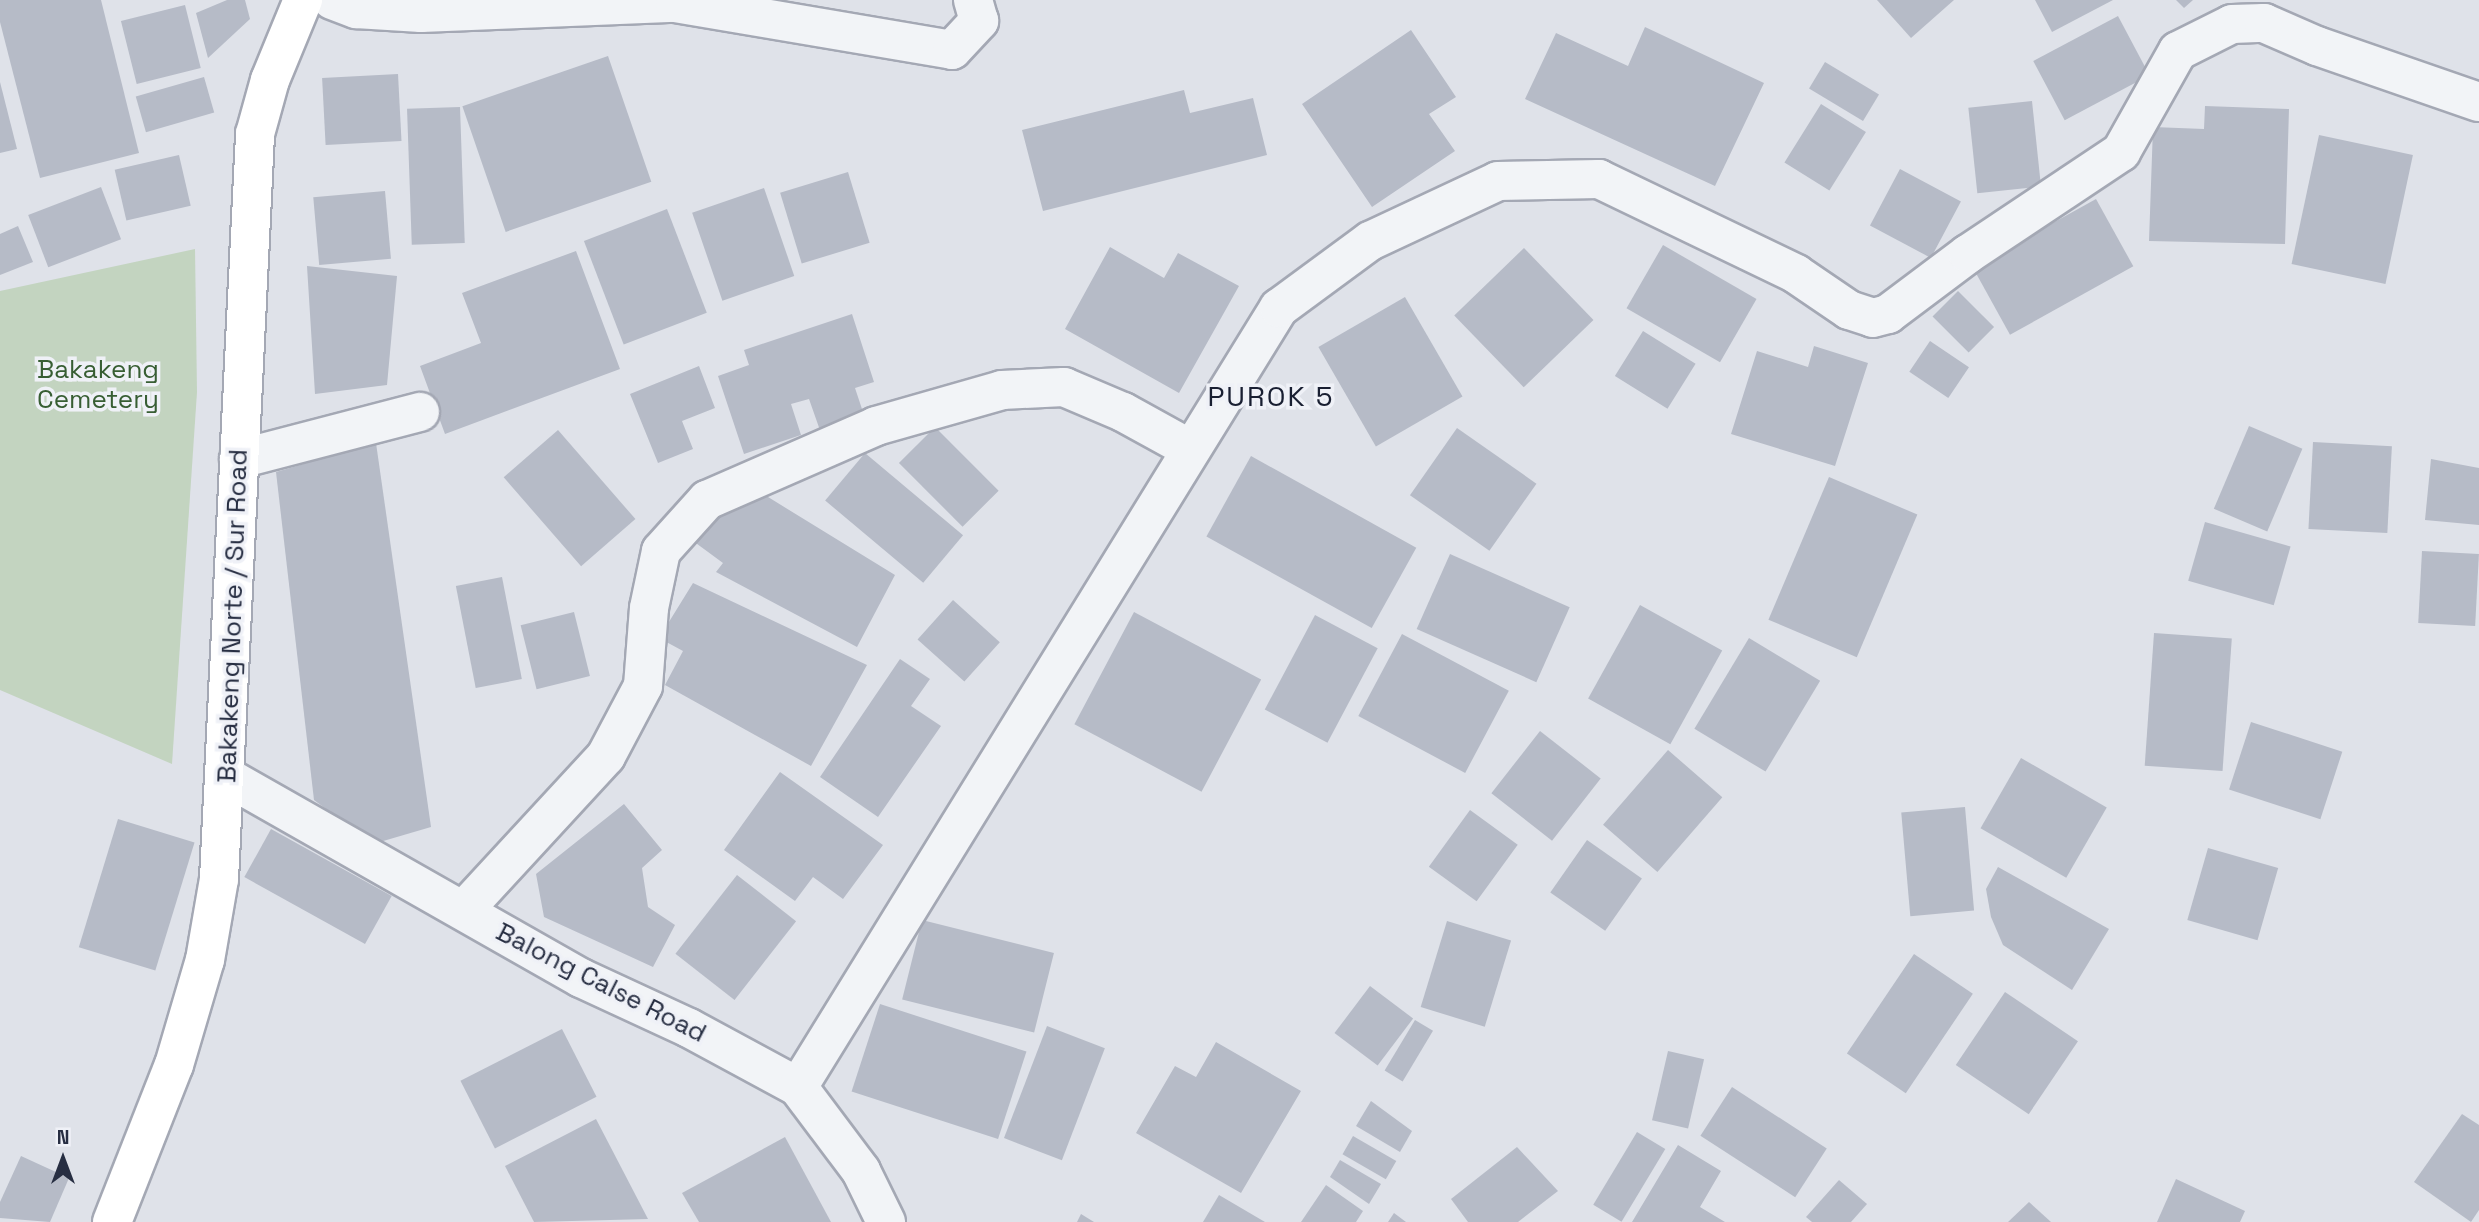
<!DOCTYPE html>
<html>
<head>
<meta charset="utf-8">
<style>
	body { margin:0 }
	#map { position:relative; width:2479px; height:1222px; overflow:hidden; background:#dfe2e9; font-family:"Space Grotesk",sans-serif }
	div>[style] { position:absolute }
	.green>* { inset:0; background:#c3d4c0 }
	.building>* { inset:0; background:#b6bbc7; transform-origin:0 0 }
	.roads { filter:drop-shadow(2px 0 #a4a8b4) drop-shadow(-2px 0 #a4a8b4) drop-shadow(0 2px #a4a8b4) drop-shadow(0 -2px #a4a8b4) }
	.minor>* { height:38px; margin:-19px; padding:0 19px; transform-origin:19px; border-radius:19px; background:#f2f4f7 }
	.major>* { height:38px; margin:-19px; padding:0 19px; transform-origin:19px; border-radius:19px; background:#fff }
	span { translate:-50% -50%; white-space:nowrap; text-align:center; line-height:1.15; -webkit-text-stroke:7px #eff1f7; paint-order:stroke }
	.park-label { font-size:26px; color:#375e33 }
	.street-label { font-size:26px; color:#272e42 }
	.neighbourhood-label { font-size:28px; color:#191f32; letter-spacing:2px }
	.north { position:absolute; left:28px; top:1124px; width:70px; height:70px; -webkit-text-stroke:5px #eff1f7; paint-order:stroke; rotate:0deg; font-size:19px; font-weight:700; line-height:28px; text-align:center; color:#272e42 }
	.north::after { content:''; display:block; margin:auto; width:24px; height:32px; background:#272e42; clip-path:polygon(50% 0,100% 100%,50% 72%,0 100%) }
</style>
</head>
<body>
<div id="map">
	<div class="green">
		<i style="clip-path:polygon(195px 249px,197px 392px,172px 764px,0 690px,0 291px)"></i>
	</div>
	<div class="building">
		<i style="clip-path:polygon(0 0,101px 0,139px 153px,40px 178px,0 22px)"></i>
		<i style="clip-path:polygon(227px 0,245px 0,250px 19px,208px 58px,196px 13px)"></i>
		<i style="clip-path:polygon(1877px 0,1954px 0,1911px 38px)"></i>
		<i style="clip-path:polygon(2035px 0,2113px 0,2052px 32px)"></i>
		<i style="clip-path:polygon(2176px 0,2193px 0,2184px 8px)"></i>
		<i style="left:185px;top:5px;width:65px;height:66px;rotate:76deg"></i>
		<i style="left:2118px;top:16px;width:67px;height:96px;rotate:62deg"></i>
		<i style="clip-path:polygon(1645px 27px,1764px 83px,1715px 186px,1525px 99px,1556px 33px,1628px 66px)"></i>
		<i style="clip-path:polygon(1411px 30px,1456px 97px,1429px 114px,1455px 151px,1372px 207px,1302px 104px)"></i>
		<i style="left:608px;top:56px;width:133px;height:154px;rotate:71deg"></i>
		<i style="left:1825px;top:62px;width:63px;height:31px;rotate:31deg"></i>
		<i style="left:398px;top:74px;width:67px;height:76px;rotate:87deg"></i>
		<i style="left:204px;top:77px;width:37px;height:71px;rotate:74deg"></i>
		<i style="clip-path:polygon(0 82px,17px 149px,0 153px)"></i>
		<i style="clip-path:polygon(1184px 90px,1190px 113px,1253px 98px,1267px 155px,1043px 211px,1022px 130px)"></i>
		<i style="left:2032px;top:101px;width:86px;height:64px;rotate:84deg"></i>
		<i style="left:1821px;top:104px;width:53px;height:69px;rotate:32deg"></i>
		<i style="clip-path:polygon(2205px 106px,2289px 109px,2285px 244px,2149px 241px,2153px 127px,2204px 129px)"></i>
		<i style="left:460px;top:107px;width:136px;height:53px;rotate:88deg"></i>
		<i style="left:2319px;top:135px;width:96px;height:132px;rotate:12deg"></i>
		<i style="left:179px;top:155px;width:52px;height:66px;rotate:77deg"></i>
		<i style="left:1900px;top:169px;width:69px;height:64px;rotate:28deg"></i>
		<i style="left:848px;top:172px;width:74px;height:71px;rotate:73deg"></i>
		<i style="left:101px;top:187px;width:56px;height:78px;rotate:69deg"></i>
		<i style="left:764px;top:188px;width:93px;height:76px;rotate:71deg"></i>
		<i style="left:385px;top:191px;width:68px;height:72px;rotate:85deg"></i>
		<i style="left:2096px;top:199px;width:77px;height:141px;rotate:61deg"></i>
		<i style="left:667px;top:209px;width:111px;height:89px;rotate:69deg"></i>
		<i style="clip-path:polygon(18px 226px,33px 262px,0 275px,0 234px)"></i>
		<i style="left:1663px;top:245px;width:108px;height:73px;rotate:30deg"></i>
		<i style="clip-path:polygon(1110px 247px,1164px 278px,1178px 253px,1239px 286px,1179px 393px,1065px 329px)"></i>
		<i style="left:1524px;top:248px;width:100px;height:97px;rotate:46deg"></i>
		<i style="clip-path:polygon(576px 251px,620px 369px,445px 434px,420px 366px,481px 343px,462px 293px)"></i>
		<i style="clip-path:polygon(307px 266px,397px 276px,387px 385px,315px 394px)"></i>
		<i style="left:1958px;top:291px;width:51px;height:36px;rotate:45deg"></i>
		<i style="left:1405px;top:297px;width:115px;height:100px;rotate:60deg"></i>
		<i style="clip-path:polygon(852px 314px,874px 382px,855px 388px,866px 421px,822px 436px,809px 399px,791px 404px,801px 435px,744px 454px,718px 376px,749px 365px,744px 350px)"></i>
		<i style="left:1643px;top:331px;width:62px;height:53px;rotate:32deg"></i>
		<i style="left:1930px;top:341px;width:47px;height:37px;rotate:34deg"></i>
		<i style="clip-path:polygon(1814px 346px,1868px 363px,1835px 466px,1731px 434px,1757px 351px,1808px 367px)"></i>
		<i style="clip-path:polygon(699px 366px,715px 408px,682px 421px,693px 449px,658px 463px,630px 394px)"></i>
		<i style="left:2249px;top:426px;width:58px;height:90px;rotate:23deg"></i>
		<i style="left:935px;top:427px;width:90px;height:51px;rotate:45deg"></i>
		<i style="left:1457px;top:428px;width:97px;height:82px;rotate:35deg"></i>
		<i style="left:558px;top:430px;width:118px;height:72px;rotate:49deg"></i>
		<i style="left:2313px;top:442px;width:79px;height:87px;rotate:3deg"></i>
		<i style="clip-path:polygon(376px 443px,431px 827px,373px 844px,314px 800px,276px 472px)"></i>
		<i style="left:865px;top:453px;width:128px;height:62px;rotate:40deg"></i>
		<i style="left:1251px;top:456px;width:189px;height:92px;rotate:29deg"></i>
		<i style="clip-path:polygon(2431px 459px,2479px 468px,2479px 525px,2425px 520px)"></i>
		<i style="left:1829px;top:477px;width:96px;height:155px;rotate:23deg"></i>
		<i style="clip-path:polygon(750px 486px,895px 575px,857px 647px,716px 572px,723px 563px,689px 538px)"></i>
		<i style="left:2205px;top:522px;width:89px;height:61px;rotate:16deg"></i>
		<i style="left:2422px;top:551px;width:57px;height:72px;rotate:3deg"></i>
		<i style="left:1450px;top:554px;width:131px;height:82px;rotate:24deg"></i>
		<i style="left:502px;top:577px;width:104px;height:47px;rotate:79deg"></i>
		<i style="clip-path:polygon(693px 583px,867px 665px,811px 766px,665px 685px,683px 651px,659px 638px)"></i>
		<i style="left:953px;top:600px;width:63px;height:53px;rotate:42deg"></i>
		<i style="left:1640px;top:605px;width:94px;height:107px;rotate:29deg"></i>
		<i style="left:574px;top:612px;width:66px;height:55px;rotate:76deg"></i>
		<i style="left:1134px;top:612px;width:144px;height:127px;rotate:28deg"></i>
		<i style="left:1315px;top:615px;width:71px;height:107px;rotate:28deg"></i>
		<i style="left:2154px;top:633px;width:78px;height:133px;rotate:4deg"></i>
		<i style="left:1402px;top:634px;width:121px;height:93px;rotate:28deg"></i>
		<i style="left:1749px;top:638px;width:83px;height:106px;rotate:31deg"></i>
		<i style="clip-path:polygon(900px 659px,930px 679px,911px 706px,941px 726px,878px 817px,820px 777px)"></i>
		<i style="left:2251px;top:722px;width:96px;height:71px;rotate:18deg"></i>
		<i style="left:1540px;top:731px;width:77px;height:79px;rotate:38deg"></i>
		<i style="left:1668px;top:750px;width:72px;height:99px;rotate:41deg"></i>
		<i style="left:2021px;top:758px;width:99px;height:81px;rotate:30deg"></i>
		<i style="clip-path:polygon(780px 772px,883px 845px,843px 899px,813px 877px,795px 901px,724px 850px)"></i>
		<i style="clip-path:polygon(624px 804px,662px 850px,642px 868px,648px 907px,675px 925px,653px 967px,544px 917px,536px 874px)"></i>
		<i style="left:1965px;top:807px;width:104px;height:64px;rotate:85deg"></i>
		<i style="left:1470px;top:810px;width:59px;height:70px;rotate:36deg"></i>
		<i style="left:118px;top:819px;width:80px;height:134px;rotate:17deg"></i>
		<i style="left:271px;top:829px;width:138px;height:55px;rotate:29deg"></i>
		<i style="left:1587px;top:840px;width:67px;height:64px;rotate:35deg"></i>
		<i style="left:2208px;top:848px;width:73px;height:75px;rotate:16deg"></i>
		<i style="clip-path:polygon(1998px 867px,2109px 929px,2072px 990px,2003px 945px,1991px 917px,1986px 889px)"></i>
		<i style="left:737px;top:875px;width:75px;height:100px;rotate:38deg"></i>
		<i style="left:922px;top:920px;width:136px;height:82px;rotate:14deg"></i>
		<i style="left:1447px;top:921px;width:67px;height:90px;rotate:17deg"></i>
		<i style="left:1914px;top:954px;width:71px;height:120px;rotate:34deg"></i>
		<i style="left:1370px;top:986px;width:54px;height:59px;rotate:37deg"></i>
		<i style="left:2005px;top:992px;width:88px;height:88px;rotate:34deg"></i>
		<i style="left:880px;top:1004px;width:154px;height:92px;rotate:18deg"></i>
		<i style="left:1415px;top:1020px;width:21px;height:59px;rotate:31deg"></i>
		<i style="left:1047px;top:1026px;width:62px;height:120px;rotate:21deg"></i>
		<i style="left:562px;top:1029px;width:76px;height:114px;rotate:63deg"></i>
		<i style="clip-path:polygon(1216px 1042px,1301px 1091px,1241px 1193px,1136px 1133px,1175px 1066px,1196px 1077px)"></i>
		<i style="left:1668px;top:1051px;width:37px;height:71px;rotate:13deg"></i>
		<i style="left:1732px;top:1087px;width:113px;height:58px;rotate:33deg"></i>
		<i style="clip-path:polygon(1371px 1101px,1412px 1131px,1400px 1152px,1356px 1126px)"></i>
		<i style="clip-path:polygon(2462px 1114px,2479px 1125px,2479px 1210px,2471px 1222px,2414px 1182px)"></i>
		<i style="clip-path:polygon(596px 1119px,648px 1219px,534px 1222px,505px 1166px)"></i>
		<i style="left:1637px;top:1132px;width:33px;height:85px;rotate:31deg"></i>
		<i style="left:1353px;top:1136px;width:50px;height:21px;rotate:30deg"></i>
		<i style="clip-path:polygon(785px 1137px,831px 1222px,699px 1222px,682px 1193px)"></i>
		<i style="clip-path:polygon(1678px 1145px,1721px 1171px,1700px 1207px,1725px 1222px,1632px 1222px)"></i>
		<i style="clip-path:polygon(1517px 1147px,1558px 1191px,1518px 1222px,1468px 1222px,1451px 1199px)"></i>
		<i style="clip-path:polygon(21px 1156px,69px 1178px,50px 1222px,0 1218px,0 1202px)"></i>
		<i style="clip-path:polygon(1340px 1160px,1381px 1184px,1369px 1204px,1330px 1177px)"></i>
		<i style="clip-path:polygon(2176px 1179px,2245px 1211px,2240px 1222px,2157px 1222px)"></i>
		<i style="clip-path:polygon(1839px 1180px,1867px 1204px,1851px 1222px,1812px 1222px,1806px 1217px)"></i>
		<i style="clip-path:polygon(1326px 1185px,1363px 1211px,1356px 1222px,1301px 1222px)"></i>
		<i style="clip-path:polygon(1219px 1195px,1265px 1222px,1203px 1222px)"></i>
		<i style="clip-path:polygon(2029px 1202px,2051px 1222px,2008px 1222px)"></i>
		<i style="clip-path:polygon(1394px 1213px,1406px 1222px,1388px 1222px)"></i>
		<i style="clip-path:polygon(1081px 1214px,1094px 1222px,1077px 1222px)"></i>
	</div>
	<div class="roads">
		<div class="minor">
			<i style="left:332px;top:0;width:26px;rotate:21deg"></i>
			<i style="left:356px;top:9px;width:65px;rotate:3.5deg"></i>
			<i style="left:421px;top:13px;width:254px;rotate:-2.3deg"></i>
			<i style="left:675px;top:3px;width:281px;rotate:9.6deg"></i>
			<i style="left:952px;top:50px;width:40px;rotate:-47deg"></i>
			<i style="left:979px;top:21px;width:22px;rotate:-106deg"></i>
			<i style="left:239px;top:459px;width:187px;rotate:-14.6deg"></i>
			<i style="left:227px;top:777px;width:407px;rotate:29.6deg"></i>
			<i style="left:581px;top:978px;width:119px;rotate:24.8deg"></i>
			<i style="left:689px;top:1028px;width:124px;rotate:28.4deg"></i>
			<i style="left:798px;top:1087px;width:105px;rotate:53.1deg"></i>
			<i style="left:861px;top:1171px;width:57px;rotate:63.9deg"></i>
			<i style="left:464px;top:910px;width:209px;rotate:-47.3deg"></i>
			<i style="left:606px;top:756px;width:79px;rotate:-62.1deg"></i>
			<i style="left:643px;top:686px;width:78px;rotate:-85.6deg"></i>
			<i style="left:649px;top:608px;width:58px;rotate:-78.1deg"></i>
			<i style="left:661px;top:551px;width:69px;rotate:-48deg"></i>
			<i style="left:707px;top:500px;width:184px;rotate:-23.6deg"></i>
			<i style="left:876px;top:426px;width:131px;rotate:-15.9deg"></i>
			<i style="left:1002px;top:390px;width:62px;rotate:-2.8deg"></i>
			<i style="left:1064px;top:387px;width:64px;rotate:23deg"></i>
			<i style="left:1123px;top:412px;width:77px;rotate:28.9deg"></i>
			<i style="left:798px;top:1087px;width:916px;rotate:-58.31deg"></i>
			<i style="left:1279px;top:308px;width:113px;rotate:-36.4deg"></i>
			<i style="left:1370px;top:241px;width:141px;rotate:-25.1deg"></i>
			<i style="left:1498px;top:181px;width:101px;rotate:-1.1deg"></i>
			<i style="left:1599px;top:179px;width:219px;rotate:25.7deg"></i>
			<i style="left:1796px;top:274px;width:64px;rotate:34.2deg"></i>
			<i style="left:1849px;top:310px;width:25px;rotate:18deg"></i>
			<i style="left:1873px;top:318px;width:16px;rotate:-15deg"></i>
			<i style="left:1888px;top:314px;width:100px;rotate:-36.9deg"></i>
			<i style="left:1968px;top:254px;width:184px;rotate:-33.7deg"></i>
			<i style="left:2121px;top:152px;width:116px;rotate:-60.6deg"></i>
			<i style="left:2178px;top:51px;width:60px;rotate:-26.6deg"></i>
			<i style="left:2232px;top:24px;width:32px;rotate:-2deg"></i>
			<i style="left:2264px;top:23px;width:58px;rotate:23.5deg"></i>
			<i style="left:2317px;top:46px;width:171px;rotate:19.1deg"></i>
		</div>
		<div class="major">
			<i style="left:112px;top:1222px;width:169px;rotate:-68.5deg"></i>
			<i style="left:174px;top:1065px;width:109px;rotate:-73.6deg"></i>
			<i style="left:205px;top:960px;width:82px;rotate:-80.2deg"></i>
			<i style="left:219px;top:879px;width:746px;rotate:-87.23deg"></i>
			<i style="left:255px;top:134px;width:56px;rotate:-74.5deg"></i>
			<i style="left:270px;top:80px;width:87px;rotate:-67.6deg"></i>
		</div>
	</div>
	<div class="park-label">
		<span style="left:98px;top:385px">Bakakeng<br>Cemetery</span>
	</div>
	<div class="street-label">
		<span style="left:233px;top:616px;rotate:-88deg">Bakakeng Norte / Sur Road</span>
		<span style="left:601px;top:983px;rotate:27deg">Balong Calse Road</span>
	</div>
	<div class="neighbourhood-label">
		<span style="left:1271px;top:396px">PUROK 5</span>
	</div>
	<div class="north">N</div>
</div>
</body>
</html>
